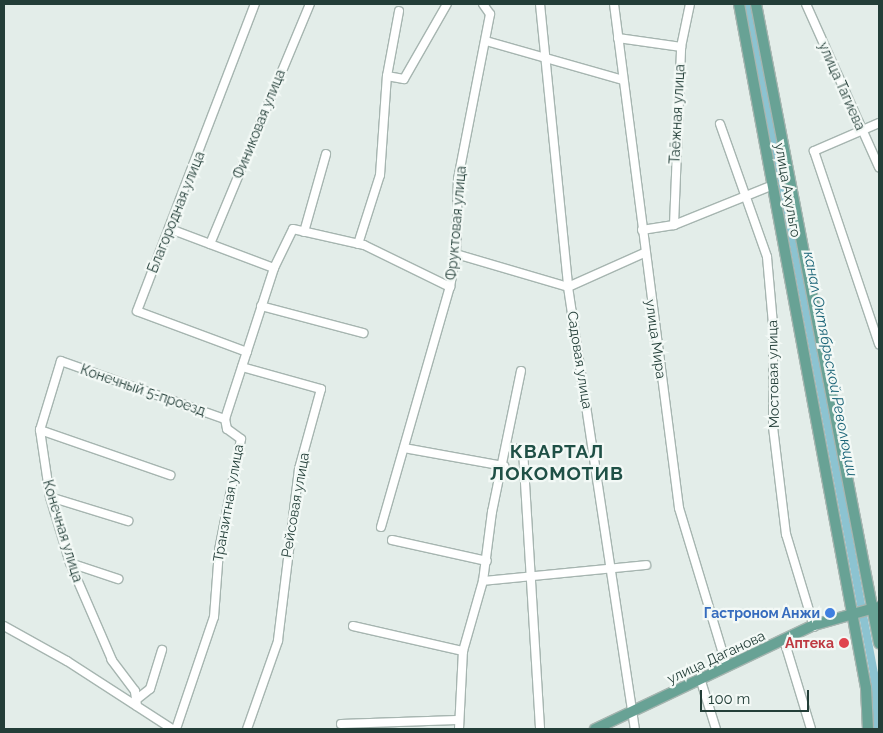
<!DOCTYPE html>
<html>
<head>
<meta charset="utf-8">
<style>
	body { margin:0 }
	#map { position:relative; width:883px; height:733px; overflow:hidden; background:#e3ede9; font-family:Raleway,sans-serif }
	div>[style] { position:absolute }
	.canal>* { height:8px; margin:-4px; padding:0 4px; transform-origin:4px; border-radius:4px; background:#8cc3d1 }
	.roads { filter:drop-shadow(1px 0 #a6b5b0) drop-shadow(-1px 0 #a6b5b0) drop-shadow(0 1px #a6b5b0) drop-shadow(0 -1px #a6b5b0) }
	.minor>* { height:8px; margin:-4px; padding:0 4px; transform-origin:4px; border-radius:4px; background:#fff }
	.major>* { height:10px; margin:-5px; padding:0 5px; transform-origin:5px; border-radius:5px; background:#68a295 }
	.dots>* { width:14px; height:14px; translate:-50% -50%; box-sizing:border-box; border:2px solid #f3f9f6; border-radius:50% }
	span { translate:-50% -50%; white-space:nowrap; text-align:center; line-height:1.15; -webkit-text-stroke:4.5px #f3f9f6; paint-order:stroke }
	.street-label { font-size:14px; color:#233e38 }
	.shop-label { font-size:14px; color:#366cbe; font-weight:700 }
	.right { translate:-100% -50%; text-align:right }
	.health-label { font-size:14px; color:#be3a42; font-weight:700 }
	.water-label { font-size:15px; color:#1d6679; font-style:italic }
	.district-label { font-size:19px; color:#1f5046; font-weight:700; letter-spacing:1px }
	.frame { position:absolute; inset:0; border:5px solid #233e38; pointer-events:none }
	.scale { position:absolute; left:700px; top:690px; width:109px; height:22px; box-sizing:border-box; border:2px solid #233e38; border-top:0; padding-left:6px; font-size:15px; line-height:18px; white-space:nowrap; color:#233e38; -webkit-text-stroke:4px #f3f9f6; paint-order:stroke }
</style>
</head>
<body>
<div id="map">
	<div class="canal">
		<i style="left:749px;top:4px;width:682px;rotate:79.43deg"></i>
		<i style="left:874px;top:674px;width:55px;rotate:85.8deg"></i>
	</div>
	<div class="roads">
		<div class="minor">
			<i style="left:540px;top:4px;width:284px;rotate:84.3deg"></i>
			<i style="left:568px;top:287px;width:447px;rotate:81.4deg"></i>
			<i style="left:614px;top:4px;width:508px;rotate:82.65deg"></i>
			<i style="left:679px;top:508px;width:166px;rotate:73.2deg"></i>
			<i style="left:806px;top:4px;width:179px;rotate:65.9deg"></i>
			<i style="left:618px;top:38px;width:64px;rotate:8.1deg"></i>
			<i style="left:486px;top:41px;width:142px;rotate:15.9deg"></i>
			<i style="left:387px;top:76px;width:17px;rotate:10deg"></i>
			<i style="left:404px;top:79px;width:86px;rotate:-60.2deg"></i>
			<i style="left:879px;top:123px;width:71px;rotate:156.7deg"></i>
			<i style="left:814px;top:151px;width:204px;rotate:71.4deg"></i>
			<i style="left:720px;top:124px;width:141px;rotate:70.5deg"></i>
			<i style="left:767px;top:257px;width:67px;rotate:84.9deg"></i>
			<i style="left:773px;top:324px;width:103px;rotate:90deg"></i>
			<i style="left:773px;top:427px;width:108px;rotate:83.1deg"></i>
			<i style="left:786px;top:534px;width:97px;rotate:73.2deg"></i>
			<i style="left:674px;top:225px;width:178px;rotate:-87.7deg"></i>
			<i style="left:681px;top:47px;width:44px;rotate:-78.2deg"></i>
			<i style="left:170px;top:229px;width:111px;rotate:20.6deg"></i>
			<i style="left:642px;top:230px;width:32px;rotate:-9deg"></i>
			<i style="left:674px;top:225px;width:107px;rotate:-22deg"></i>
			<i style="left:304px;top:232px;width:81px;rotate:-74.2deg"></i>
			<i style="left:210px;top:244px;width:260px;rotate:-67.4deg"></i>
			<i style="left:358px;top:244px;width:72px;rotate:-72.3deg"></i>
			<i style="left:380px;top:175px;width:99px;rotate:-86deg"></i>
			<i style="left:387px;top:76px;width:66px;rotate:-79.5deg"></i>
			<i style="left:456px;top:254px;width:117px;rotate:16.4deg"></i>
			<i style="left:568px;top:287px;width:83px;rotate:-24.1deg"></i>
			<i style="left:261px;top:306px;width:106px;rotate:14.8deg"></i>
			<i style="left:247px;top:352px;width:117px;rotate:-159.6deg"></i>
			<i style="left:137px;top:311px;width:329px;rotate:-69deg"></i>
			<i style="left:242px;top:367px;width:82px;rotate:15.6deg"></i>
			<i style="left:321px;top:389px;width:83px;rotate:105.4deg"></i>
			<i style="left:299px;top:469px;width:173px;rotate:97deg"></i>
			<i style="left:278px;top:641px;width:93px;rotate:109.4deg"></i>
			<i style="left:40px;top:430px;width:138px;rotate:19.1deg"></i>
			<i style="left:507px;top:447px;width:16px;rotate:11deg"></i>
			<i style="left:523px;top:450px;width:280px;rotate:86.5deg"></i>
			<i style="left:404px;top:448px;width:102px;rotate:10.2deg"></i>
			<i style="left:50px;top:497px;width:82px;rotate:17.1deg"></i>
			<i style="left:381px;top:527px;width:250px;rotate:-74deg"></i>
			<i style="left:450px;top:287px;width:34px;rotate:-80deg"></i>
			<i style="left:456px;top:254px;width:75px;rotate:-88.5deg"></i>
			<i style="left:458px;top:179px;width:168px;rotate:-79deg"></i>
			<i style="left:490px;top:14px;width:12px;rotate:-125deg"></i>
			<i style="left:392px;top:540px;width:97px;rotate:12.5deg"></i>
			<i style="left:70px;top:563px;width:51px;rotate:18.4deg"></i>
			<i style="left:483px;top:581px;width:164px;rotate:-5.6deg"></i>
			<i style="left:4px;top:626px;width:72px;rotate:29.1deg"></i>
			<i style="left:67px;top:661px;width:125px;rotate:32.9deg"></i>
			<i style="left:353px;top:626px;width:113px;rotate:12.8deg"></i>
			<i style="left:784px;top:640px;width:93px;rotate:73.1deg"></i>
			<i style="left:700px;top:678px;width:53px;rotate:72.6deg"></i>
			<i style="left:137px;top:699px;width:16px;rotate:-38deg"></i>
			<i style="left:150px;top:689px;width:41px;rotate:-72.9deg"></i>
			<i style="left:137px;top:706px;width:15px;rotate:-98deg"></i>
			<i style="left:135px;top:691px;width:39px;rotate:-127deg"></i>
			<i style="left:112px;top:660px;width:106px;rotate:-113.4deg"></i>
			<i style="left:70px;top:563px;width:69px;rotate:-106.9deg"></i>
			<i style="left:50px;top:497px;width:68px;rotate:-98.5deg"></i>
			<i style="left:40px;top:430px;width:72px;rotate:-73.1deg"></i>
			<i style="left:61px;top:361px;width:174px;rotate:19.5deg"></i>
			<i style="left:341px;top:724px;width:116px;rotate:-2deg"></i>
			<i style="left:176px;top:729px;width:118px;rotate:-71.3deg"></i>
			<i style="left:214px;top:617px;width:67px;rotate:-85.7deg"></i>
			<i style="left:219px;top:550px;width:113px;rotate:-78.8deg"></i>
			<i style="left:241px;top:439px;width:17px;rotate:-144deg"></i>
			<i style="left:227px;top:429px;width:10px;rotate:-101deg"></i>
			<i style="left:225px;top:419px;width:159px;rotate:-72deg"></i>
			<i style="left:274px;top:268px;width:43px;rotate:-64deg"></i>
			<i style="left:293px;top:229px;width:73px;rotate:12.7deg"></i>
			<i style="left:364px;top:245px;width:96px;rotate:26deg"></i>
			<i style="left:459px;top:729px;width:78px;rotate:-87.1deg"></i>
			<i style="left:463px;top:651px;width:73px;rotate:-74.1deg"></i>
			<i style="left:483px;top:581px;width:70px;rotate:-82.6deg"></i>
			<i style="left:492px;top:512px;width:144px;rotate:-78.4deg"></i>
		</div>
		<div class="major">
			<i style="left:739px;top:4px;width:696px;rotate:79.48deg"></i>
			<i style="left:866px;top:688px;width:41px;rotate:87.2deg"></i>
			<i style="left:756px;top:4px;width:651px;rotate:79.1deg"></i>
			<i style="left:595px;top:729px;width:242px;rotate:-25.4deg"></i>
			<i style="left:814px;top:625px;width:66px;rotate:-15.7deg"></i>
		</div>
	</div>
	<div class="dots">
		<i style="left:830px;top:613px;background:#3f7fe0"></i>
		<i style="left:844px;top:643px;background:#e0444e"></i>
	</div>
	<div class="street-label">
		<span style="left:842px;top:86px;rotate:66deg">улица Тагиева</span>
		<span style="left:677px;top:114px;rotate:-87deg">Таёжная улица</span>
		<span style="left:259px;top:124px;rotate:-68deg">Финиковая улица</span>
		<span style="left:788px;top:190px;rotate:80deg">улица Ахульго</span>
		<span style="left:176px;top:212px;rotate:-68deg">Благородная улица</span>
		<span style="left:456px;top:223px;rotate:-85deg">Фруктовая улица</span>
		<span style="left:656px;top:339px;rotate:82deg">улица Мира</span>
		<span style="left:580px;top:360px;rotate:81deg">Садовая улица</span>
		<span style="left:773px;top:374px;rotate:-91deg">Мостовая улица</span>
		<span style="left:143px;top:390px;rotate:19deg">Конечный 5-проезд</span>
		<span style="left:228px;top:503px;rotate:-80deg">Транзитная улица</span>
		<span style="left:295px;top:505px;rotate:-80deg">Рейсовая улица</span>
		<span style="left:63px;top:531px;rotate:73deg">Конечная улица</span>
		<span style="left:716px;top:657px;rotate:-25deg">улица Даганова</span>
	</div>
	<div class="shop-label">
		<span class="right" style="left:820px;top:613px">Гастроном Анжи</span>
	</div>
	<div class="health-label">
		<span class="right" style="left:834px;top:643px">Аптека</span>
	</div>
	<div class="water-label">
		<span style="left:830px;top:364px;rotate:79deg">канал Октябрьской Революции</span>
	</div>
	<div class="district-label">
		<span style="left:557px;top:463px">КВАРТАЛ<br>ЛОКОМОТИВ</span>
	</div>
	<div class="frame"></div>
	<div class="scale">100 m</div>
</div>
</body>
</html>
